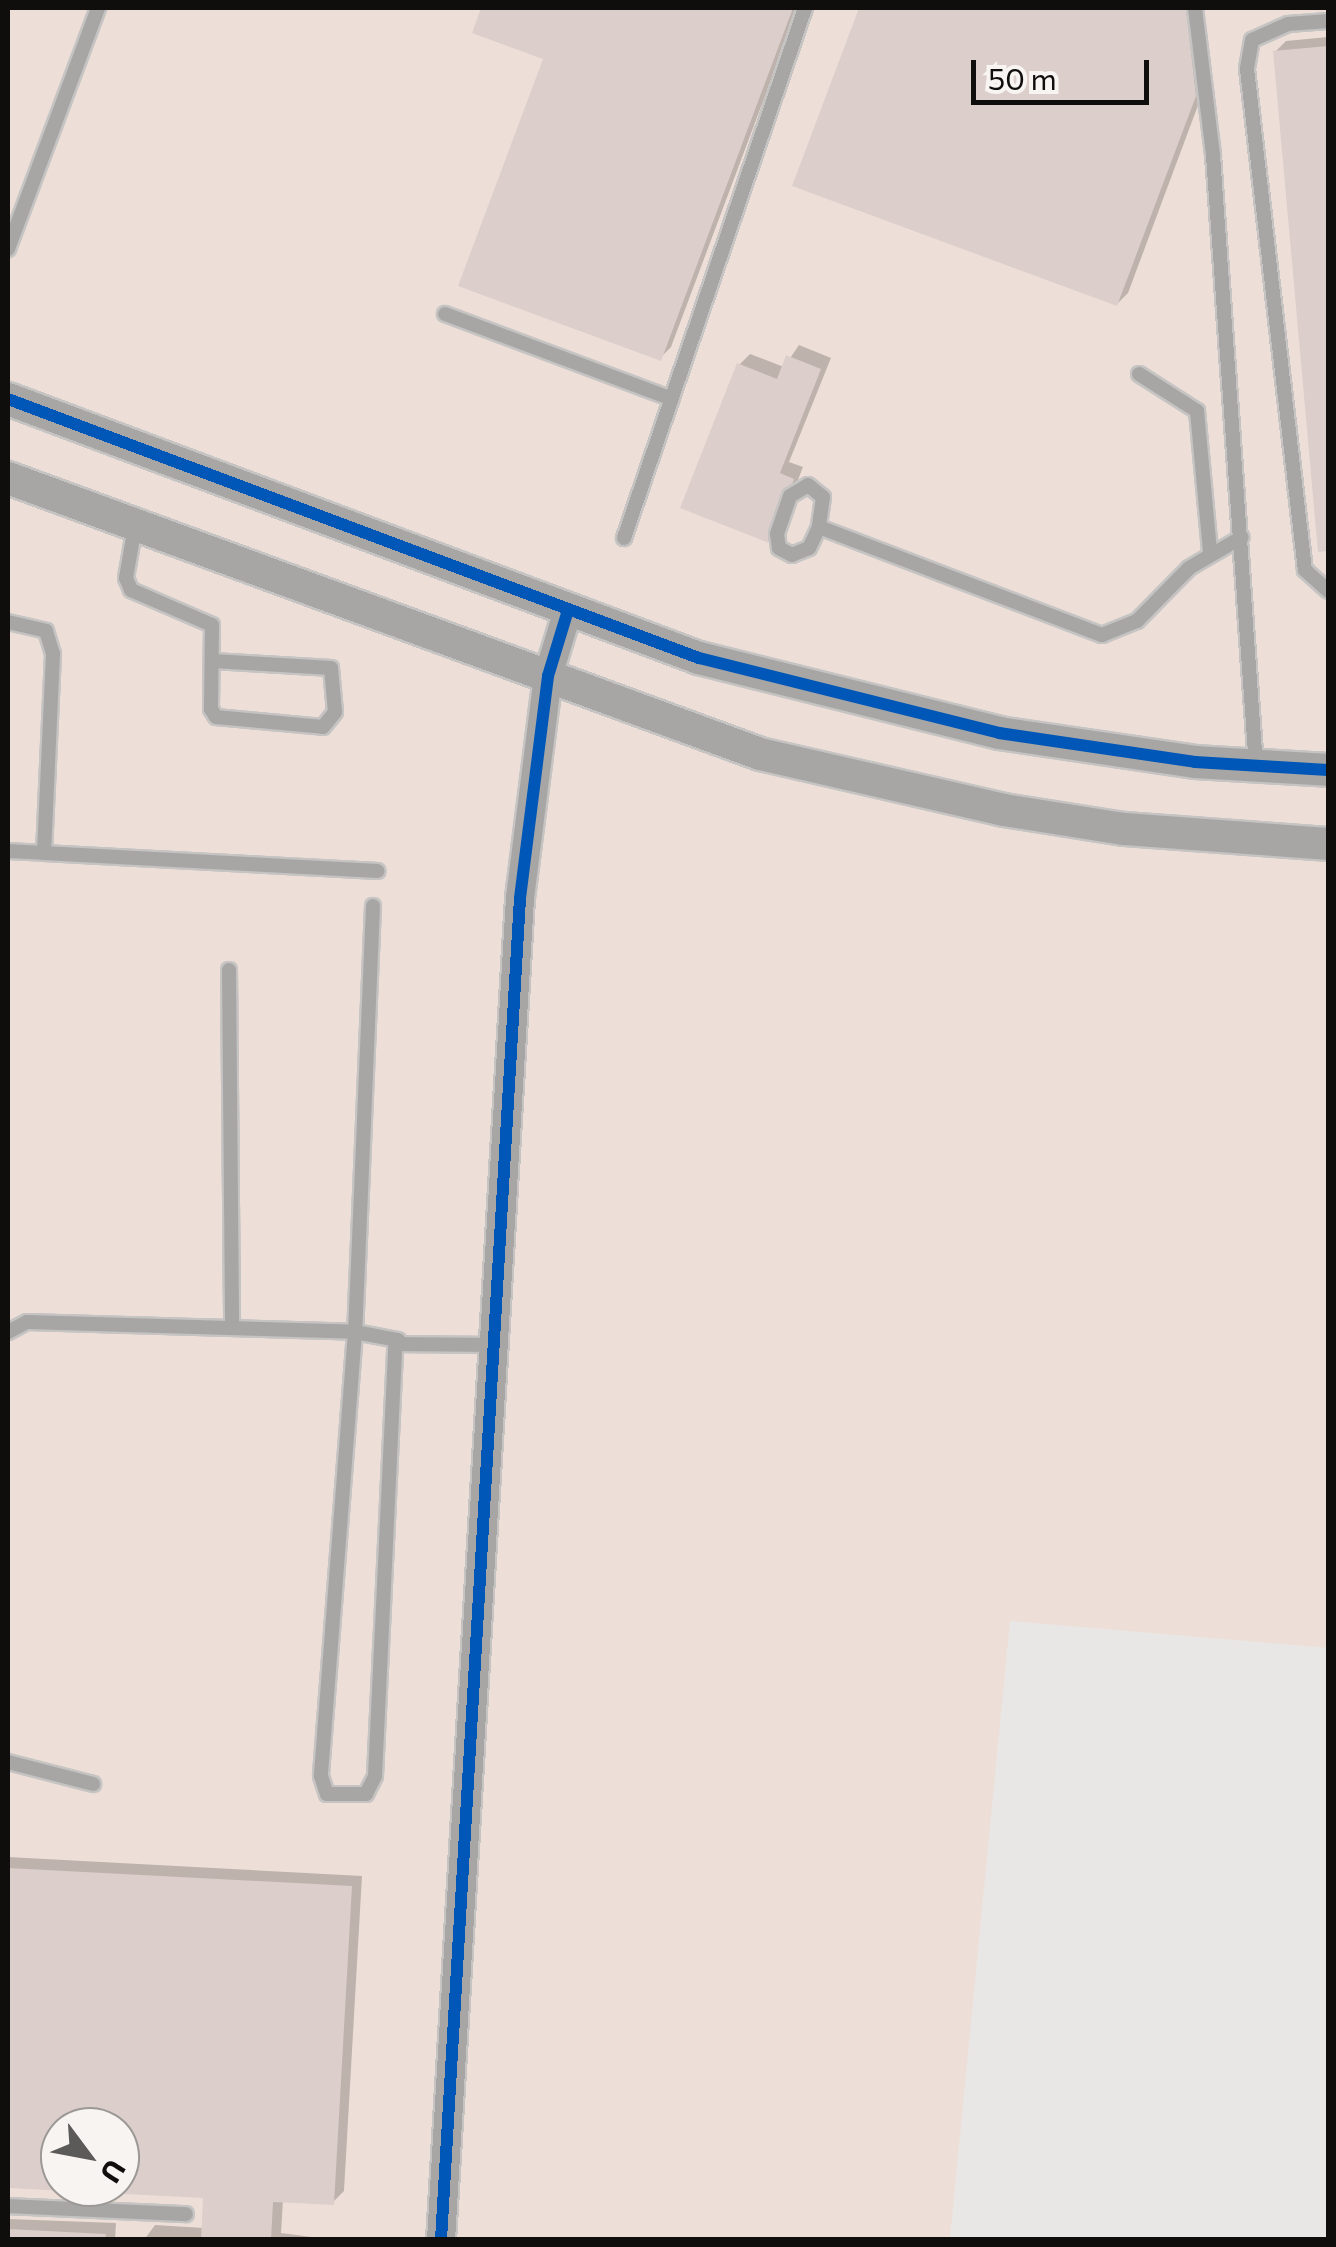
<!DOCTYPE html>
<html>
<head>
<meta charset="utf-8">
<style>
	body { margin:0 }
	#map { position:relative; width:1336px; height:2247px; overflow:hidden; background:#e9e7e5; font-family:Commissioner,sans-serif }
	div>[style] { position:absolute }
	.industrial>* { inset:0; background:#eddfd8 }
	.shadow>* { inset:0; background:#0003 }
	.building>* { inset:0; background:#dccecb }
	.roads { filter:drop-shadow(2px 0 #c5c4c3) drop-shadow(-2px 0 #c5c4c3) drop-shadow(0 2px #c5c4c3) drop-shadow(0 -2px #c5c4c3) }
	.service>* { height:14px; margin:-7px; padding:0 7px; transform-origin:7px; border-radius:7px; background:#a7a6a4 }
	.minor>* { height:28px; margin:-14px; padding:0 14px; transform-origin:14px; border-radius:14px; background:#a7a6a4 }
	.tertiary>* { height:32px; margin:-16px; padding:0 16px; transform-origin:16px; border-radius:16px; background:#a7a6a4 }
	.cycleway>* { height:12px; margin:-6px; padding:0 6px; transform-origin:6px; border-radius:6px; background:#0057b8 }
	span { translate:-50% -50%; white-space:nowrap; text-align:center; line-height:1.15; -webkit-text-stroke:10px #f8f4f1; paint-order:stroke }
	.frame { position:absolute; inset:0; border:10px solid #100e0d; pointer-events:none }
	.north { position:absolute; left:40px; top:2107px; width:100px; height:100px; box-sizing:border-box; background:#f8f4f1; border:2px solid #9b9896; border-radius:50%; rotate:122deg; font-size:28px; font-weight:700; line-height:40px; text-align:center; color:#100e0d }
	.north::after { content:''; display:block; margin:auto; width:35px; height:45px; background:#5c5a59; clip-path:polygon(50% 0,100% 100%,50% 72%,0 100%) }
	.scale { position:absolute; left:971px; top:60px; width:178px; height:45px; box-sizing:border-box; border:5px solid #100e0d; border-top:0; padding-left:12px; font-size:30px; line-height:35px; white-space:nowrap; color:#100e0d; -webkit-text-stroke:8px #f8f4f1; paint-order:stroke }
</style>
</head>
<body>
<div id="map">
	<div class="industrial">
		<i style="clip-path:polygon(evenodd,8px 8px,1328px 8px,1328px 1648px,1010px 1621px,950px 2239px,8px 2240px,8px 8px,60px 2127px,120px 2127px,120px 2187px,60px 2187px,60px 2127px)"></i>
	</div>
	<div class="shadow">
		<i style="clip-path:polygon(484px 8px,798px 8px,671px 347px,660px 358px,546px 58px,475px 31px)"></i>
		<i style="clip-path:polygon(862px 8px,1197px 8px,1206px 84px,1128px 293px,1117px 304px,796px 184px)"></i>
		<i style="clip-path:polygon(1328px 37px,1328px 549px,1320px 549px,1275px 52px,1286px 41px)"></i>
		<i style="clip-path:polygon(799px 345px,831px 358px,789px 462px,803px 467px,779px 529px,739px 365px,750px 354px,784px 367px)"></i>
		<i style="clip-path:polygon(evenodd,8px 1857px,362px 1876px,344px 2191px,333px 2202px,283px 2200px,281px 2233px,335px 2240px,144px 2240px,155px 2225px,204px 2228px,206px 2196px,8px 2185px,8px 1857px,60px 2127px,120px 2127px,120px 2187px,60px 2187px,60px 2127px)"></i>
		<i style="clip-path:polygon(8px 2219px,116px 2223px,115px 2240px,8px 2240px)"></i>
	</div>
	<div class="building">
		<i style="clip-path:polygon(481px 8px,793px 8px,661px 361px,458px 286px,543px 59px,472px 33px)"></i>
		<i style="clip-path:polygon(859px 8px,1186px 8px,1196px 96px,1117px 306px,792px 186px)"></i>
		<i style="clip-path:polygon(1328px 46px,1328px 551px,1318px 552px,1273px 51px)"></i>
		<i style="clip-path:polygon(786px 355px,821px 369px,780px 473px,794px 479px,769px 543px,680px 508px,737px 363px,777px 379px)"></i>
		<i style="clip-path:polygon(evenodd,8px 1868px,352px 1886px,334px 2205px,273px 2202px,271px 2240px,201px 2240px,203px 2198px,8px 2188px,8px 1868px,60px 2127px,120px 2127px,120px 2187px,60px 2187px,60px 2127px)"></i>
		<i style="clip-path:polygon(8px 2229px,106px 2234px,105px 2240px,8px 2240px)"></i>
	</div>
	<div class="roads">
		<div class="service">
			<i style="left:1195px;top:8px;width:148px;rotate:83deg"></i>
			<i style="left:1213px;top:155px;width:614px;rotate:85.98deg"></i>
			<i style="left:1328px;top:21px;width:40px;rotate:175.7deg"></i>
			<i style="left:1288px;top:24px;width:39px;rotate:156deg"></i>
			<i style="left:1252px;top:40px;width:29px;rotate:100deg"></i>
			<i style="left:1247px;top:69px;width:504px;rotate:83.4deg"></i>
			<i style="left:1305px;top:570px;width:31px;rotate:42deg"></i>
			<i style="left:8px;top:249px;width:257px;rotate:-69.5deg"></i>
			<i style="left:445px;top:314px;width:242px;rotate:20.5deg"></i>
			<i style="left:1139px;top:374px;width:69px;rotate:32.5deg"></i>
			<i style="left:1197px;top:411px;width:142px;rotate:84.7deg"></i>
			<i style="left:808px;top:485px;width:19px;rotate:39deg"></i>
			<i style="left:823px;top:497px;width:30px;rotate:98deg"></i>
			<i style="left:819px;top:527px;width:23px;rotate:115deg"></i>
			<i style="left:809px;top:548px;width:18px;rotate:158deg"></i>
			<i style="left:792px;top:555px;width:15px;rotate:-152deg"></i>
			<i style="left:779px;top:548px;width:14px;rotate:-98deg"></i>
			<i style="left:777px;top:534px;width:40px;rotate:-71.1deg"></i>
			<i style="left:790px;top:496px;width:21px;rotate:-31deg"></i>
			<i style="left:135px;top:526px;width:53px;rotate:99.8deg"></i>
			<i style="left:126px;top:578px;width:13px;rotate:67deg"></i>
			<i style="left:131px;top:590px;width:88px;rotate:23.4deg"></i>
			<i style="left:212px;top:625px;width:84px;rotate:90.7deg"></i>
			<i style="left:211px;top:709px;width:9px;rotate:58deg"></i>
			<i style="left:216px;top:717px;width:107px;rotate:5.3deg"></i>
			<i style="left:323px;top:727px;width:19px;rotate:-51deg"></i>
			<i style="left:335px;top:712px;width:44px;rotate:-95.2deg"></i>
			<i style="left:331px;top:668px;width:118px;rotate:-176.6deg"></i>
			<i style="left:819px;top:527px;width:303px;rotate:20.9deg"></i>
			<i style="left:1102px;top:635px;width:38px;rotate:-22deg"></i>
			<i style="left:1137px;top:621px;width:74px;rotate:-45.5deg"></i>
			<i style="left:1189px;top:568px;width:61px;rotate:-30.3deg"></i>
			<i style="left:624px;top:538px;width:560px;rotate:-71.14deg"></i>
			<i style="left:8px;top:622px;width:39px;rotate:13deg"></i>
			<i style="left:46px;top:631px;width:24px;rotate:73deg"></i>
			<i style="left:53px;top:654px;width:199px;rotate:92.6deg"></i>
			<i style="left:44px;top:853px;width:334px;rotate:3.1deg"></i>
			<i style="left:8px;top:851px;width:36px;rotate:3deg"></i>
			<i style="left:373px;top:906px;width:426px;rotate:92.4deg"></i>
			<i style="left:355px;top:1332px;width:445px;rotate:94.4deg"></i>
			<i style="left:321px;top:1776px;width:19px;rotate:72deg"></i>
			<i style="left:327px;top:1794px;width:39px"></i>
			<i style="left:366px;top:1794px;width:20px;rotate:-63deg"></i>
			<i style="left:375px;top:1776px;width:432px;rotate:-87.3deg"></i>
			<i style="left:395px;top:1344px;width:98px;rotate:0.6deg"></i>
			<i style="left:229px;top:970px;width:357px;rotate:89.5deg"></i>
			<i style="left:8px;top:1332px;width:21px;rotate:-28deg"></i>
			<i style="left:27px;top:1322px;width:328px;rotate:1.7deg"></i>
			<i style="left:355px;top:1332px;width:44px;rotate:10.5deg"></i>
			<i style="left:8px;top:1762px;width:88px;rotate:14.5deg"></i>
			<i style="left:8px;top:2206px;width:178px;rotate:2.6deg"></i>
		</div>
		<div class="minor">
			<i style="left:441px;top:2240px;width:1344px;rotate:-86.63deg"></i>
			<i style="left:520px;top:898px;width:224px;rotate:-82.8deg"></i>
			<i style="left:548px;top:676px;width:69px;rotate:-73.1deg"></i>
		</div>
		<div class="tertiary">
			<i style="left:8px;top:399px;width:738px;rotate:20.55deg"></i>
			<i style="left:699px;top:658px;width:309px;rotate:14deg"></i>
			<i style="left:999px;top:733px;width:198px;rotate:8.4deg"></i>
			<i style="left:1195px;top:762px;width:133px;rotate:3.4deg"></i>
			<i style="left:8px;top:478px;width:801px;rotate:20.15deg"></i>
			<i style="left:760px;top:754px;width:250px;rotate:12.9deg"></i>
			<i style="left:1004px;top:810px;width:121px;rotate:9deg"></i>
			<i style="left:1124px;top:829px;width:205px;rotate:4.2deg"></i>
		</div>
	</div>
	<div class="cycleway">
		<i style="left:8px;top:399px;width:738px;rotate:20.55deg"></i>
		<i style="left:699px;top:658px;width:309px;rotate:14deg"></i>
		<i style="left:999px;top:733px;width:198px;rotate:8.4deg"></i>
		<i style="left:1195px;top:762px;width:133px;rotate:3.4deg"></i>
		<i style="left:441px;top:2240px;width:1344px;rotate:-86.63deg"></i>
		<i style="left:520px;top:898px;width:224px;rotate:-82.8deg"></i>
		<i style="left:548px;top:676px;width:69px;rotate:-73.1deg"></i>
	</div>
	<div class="frame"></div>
	<div class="north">U</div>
	<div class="scale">50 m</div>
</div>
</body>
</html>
